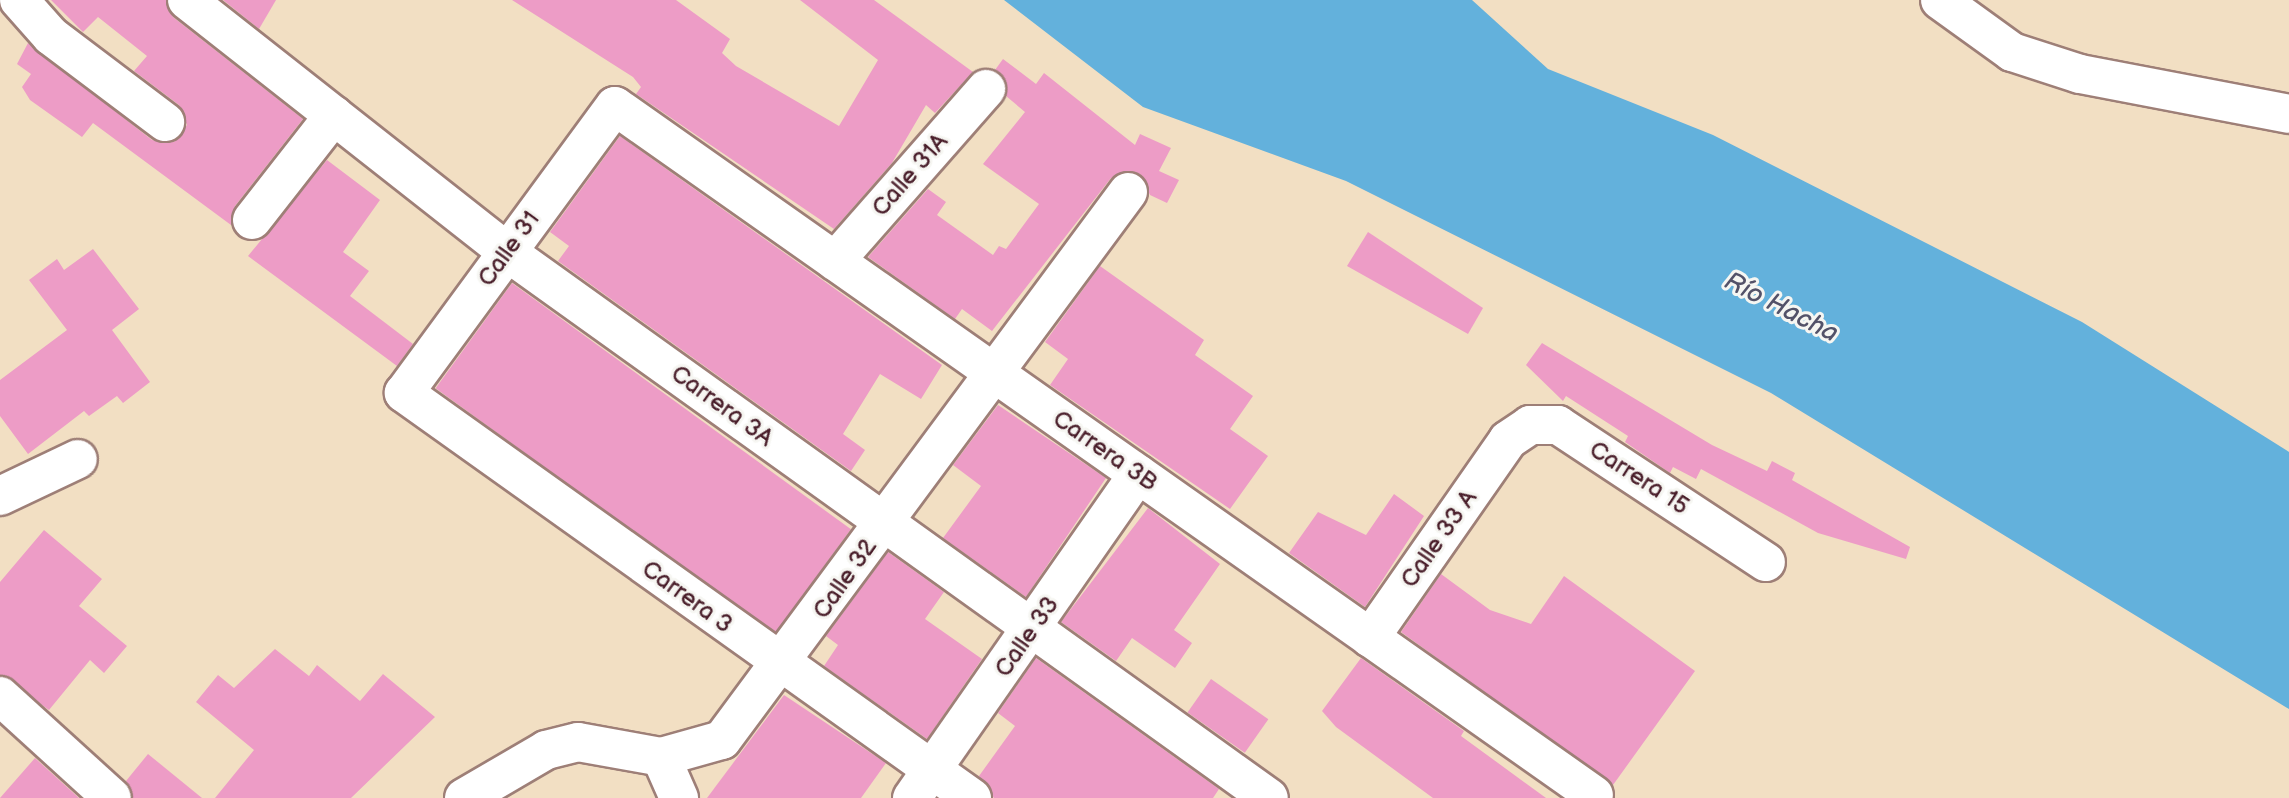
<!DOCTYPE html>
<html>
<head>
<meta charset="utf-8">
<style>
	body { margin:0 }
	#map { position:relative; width:2289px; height:798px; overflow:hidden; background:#f2dfc3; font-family:"Balsamiq Sans",sans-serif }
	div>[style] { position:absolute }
	.water>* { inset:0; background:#63b1dc }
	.building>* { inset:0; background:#ed9cc6; transform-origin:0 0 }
	.roads { filter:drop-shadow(2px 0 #9e7f77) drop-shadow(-2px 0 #9e7f77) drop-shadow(0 2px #9e7f77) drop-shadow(0 -2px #9e7f77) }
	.street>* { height:38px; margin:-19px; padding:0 19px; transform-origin:19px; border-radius:19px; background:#fff }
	span { translate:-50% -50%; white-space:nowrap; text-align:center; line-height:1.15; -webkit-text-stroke:6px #f6f6f2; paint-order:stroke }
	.street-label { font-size:24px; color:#4a1f2b }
	.water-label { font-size:26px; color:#535269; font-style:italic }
</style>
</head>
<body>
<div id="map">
	<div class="water">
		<i style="clip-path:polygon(1004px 0,1472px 0,1548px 69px,1713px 135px,2082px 322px,2289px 452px,2289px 709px,1771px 393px,1346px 181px,1143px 107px)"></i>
	</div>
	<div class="building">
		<i style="clip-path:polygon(51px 0,166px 0,173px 17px,303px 119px,235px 206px,231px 225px,93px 123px,82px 137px,30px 100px,22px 87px,31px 74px,17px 64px,28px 43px,152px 140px,174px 142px,187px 125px,179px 105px,134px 71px,147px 56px,98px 17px,83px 32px)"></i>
		<i style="clip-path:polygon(223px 0,276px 0,259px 29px)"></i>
		<i style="clip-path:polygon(512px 0,676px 0,730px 39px,722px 53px,736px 66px,839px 126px,878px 60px,800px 0,874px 0,973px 72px,935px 113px,926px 105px,892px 163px,834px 229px,636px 94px,641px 87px,633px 77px)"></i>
		<i style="clip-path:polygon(1003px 59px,1036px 84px,1044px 73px,1135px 145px,1140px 134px,1171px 148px,1159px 171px,1179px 180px,1167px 203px,1150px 195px,1140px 174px,1111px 178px,992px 331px,962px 309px,955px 319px,868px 257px,928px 189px,946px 202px,937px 215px,993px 255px,999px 246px,1006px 249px,1039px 204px,983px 164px,1025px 112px,1006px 96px,1006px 81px,995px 70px)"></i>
		<i style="clip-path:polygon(620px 136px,942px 365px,921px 399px,880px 374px,843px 434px,865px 450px,851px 471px,558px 261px,569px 246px,550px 232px)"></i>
		<i style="clip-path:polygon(327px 160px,380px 200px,343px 252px,369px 271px,350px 296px,413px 344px,397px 366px,248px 256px)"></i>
		<i style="clip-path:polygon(1368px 232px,1483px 308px,1468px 334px,1347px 266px)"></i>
		<i style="clip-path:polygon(93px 249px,139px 309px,112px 330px,150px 382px,123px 403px,117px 396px,89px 416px,84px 411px,28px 454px,0 416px,0 380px,67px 330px,29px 280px,57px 259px,64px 270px)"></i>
		<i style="clip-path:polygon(1100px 266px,1204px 340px,1195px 355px,1253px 396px,1230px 429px,1268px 456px,1230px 509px,1050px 385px,1068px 359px,1045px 342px)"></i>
		<i style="left:512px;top:283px;width:419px;height:130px;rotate:36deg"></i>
		<i style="clip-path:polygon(1542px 343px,1712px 445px,1767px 471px,1772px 461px,1795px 473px,1792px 480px,1910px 547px,1906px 559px,1818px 533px,1701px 469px,1696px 479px,1673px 467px,1670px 473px,1625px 442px,1628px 436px,1566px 396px,1563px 401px,1526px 365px)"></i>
		<i style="clip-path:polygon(998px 405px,1106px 478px,1026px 597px,943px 538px,981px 486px,953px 465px)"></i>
		<i style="clip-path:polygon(1394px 494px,1424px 516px,1365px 607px,1289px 553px,1318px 512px,1366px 535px)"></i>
		<i style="clip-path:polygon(1148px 508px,1220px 564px,1174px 630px,1192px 643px,1175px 668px,1132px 638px,1116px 661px,1061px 622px)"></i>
		<i style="clip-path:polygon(44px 530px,102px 579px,79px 606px,127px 646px,104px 673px,90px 660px,49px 710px,0 675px,0 582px)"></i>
		<i style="clip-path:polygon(888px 552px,944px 592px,925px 619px,982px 659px,927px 739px,824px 666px,838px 645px,826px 636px)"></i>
		<i style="clip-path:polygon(1441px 574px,1490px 610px,1531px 624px,1564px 576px,1695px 671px,1613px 785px,1401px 632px)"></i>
		<i style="clip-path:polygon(275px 649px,309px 676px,317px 665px,360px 701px,383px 674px,435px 717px,351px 798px,215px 798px,254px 750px,196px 702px,218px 675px,234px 688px)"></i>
		<i style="clip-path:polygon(1036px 658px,1219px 789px,1213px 798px,994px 798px,979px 776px,1015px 726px,998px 713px)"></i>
		<i style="clip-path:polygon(1361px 658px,1464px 731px,1461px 736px,1546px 798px,1433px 798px,1336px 727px,1322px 711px)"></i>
		<i style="left:1211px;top:679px;width:70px;height:41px;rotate:35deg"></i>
		<i style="clip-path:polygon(784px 695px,886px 763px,861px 798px,707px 798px)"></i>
		<i style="clip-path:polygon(148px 754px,202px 798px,133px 798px,126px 781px)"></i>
		<i style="clip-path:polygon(35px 758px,79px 798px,0 798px)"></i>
	</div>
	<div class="roads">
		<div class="street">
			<i style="left:19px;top:0;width:48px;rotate:48.4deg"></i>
			<i style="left:51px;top:36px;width:143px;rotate:37deg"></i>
			<i style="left:187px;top:0;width:407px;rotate:38.2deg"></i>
			<i style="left:507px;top:252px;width:937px;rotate:35.62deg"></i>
			<i style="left:1940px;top:0;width:89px;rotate:35.8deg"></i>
			<i style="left:2012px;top:52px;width:71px;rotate:17.9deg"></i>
			<i style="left:2080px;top:74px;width:213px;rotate:10.8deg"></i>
			<i style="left:252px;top:220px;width:133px;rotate:-52deg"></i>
			<i style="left:835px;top:261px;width:229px;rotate:-48.7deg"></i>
			<i style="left:0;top:496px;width:86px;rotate:-25.4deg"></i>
			<i style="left:1370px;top:638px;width:241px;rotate:-55.1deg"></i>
			<i style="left:1508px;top:440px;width:27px;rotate:-34deg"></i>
			<i style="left:1530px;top:425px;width:28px"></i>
			<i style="left:1558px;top:425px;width:249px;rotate:33.4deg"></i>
			<i style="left:0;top:696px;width:151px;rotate:42.3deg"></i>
			<i style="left:661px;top:757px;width:45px;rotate:66.3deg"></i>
			<i style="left:464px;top:798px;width:95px;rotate:-30.3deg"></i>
			<i style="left:546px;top:750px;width:33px;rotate:-14deg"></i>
			<i style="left:578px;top:742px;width:84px;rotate:10.2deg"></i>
			<i style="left:661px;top:757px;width:63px;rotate:-15.6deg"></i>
			<i style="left:722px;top:740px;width:682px;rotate:-53.47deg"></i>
			<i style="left:912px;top:798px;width:395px;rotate:-55.1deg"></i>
			<i style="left:972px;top:798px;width:698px;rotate:-144.51deg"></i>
			<i style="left:404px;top:393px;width:356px;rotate:-53.7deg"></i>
			<i style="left:615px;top:106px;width:1197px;rotate:35.14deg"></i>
		</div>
	</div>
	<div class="street-label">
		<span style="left:910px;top:175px;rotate:-49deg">Calle 31A</span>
		<span style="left:509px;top:249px;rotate:-54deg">Calle 31</span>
		<span style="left:722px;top:406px;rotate:36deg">Carrera 3A</span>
		<span style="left:1105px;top:451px;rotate:35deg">Carrera 3B</span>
		<span style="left:1639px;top:478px;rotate:33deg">Carrera 15</span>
		<span style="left:1439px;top:539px;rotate:-55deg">Calle 33 A</span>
		<span style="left:845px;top:579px;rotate:-55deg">Calle 32</span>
		<span style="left:687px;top:597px;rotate:36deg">Carrera 3</span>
		<span style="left:1027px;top:637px;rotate:-55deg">Calle 33</span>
	</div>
	<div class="water-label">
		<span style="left:1781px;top:308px;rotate:27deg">Río Hacha</span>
	</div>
</div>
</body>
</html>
